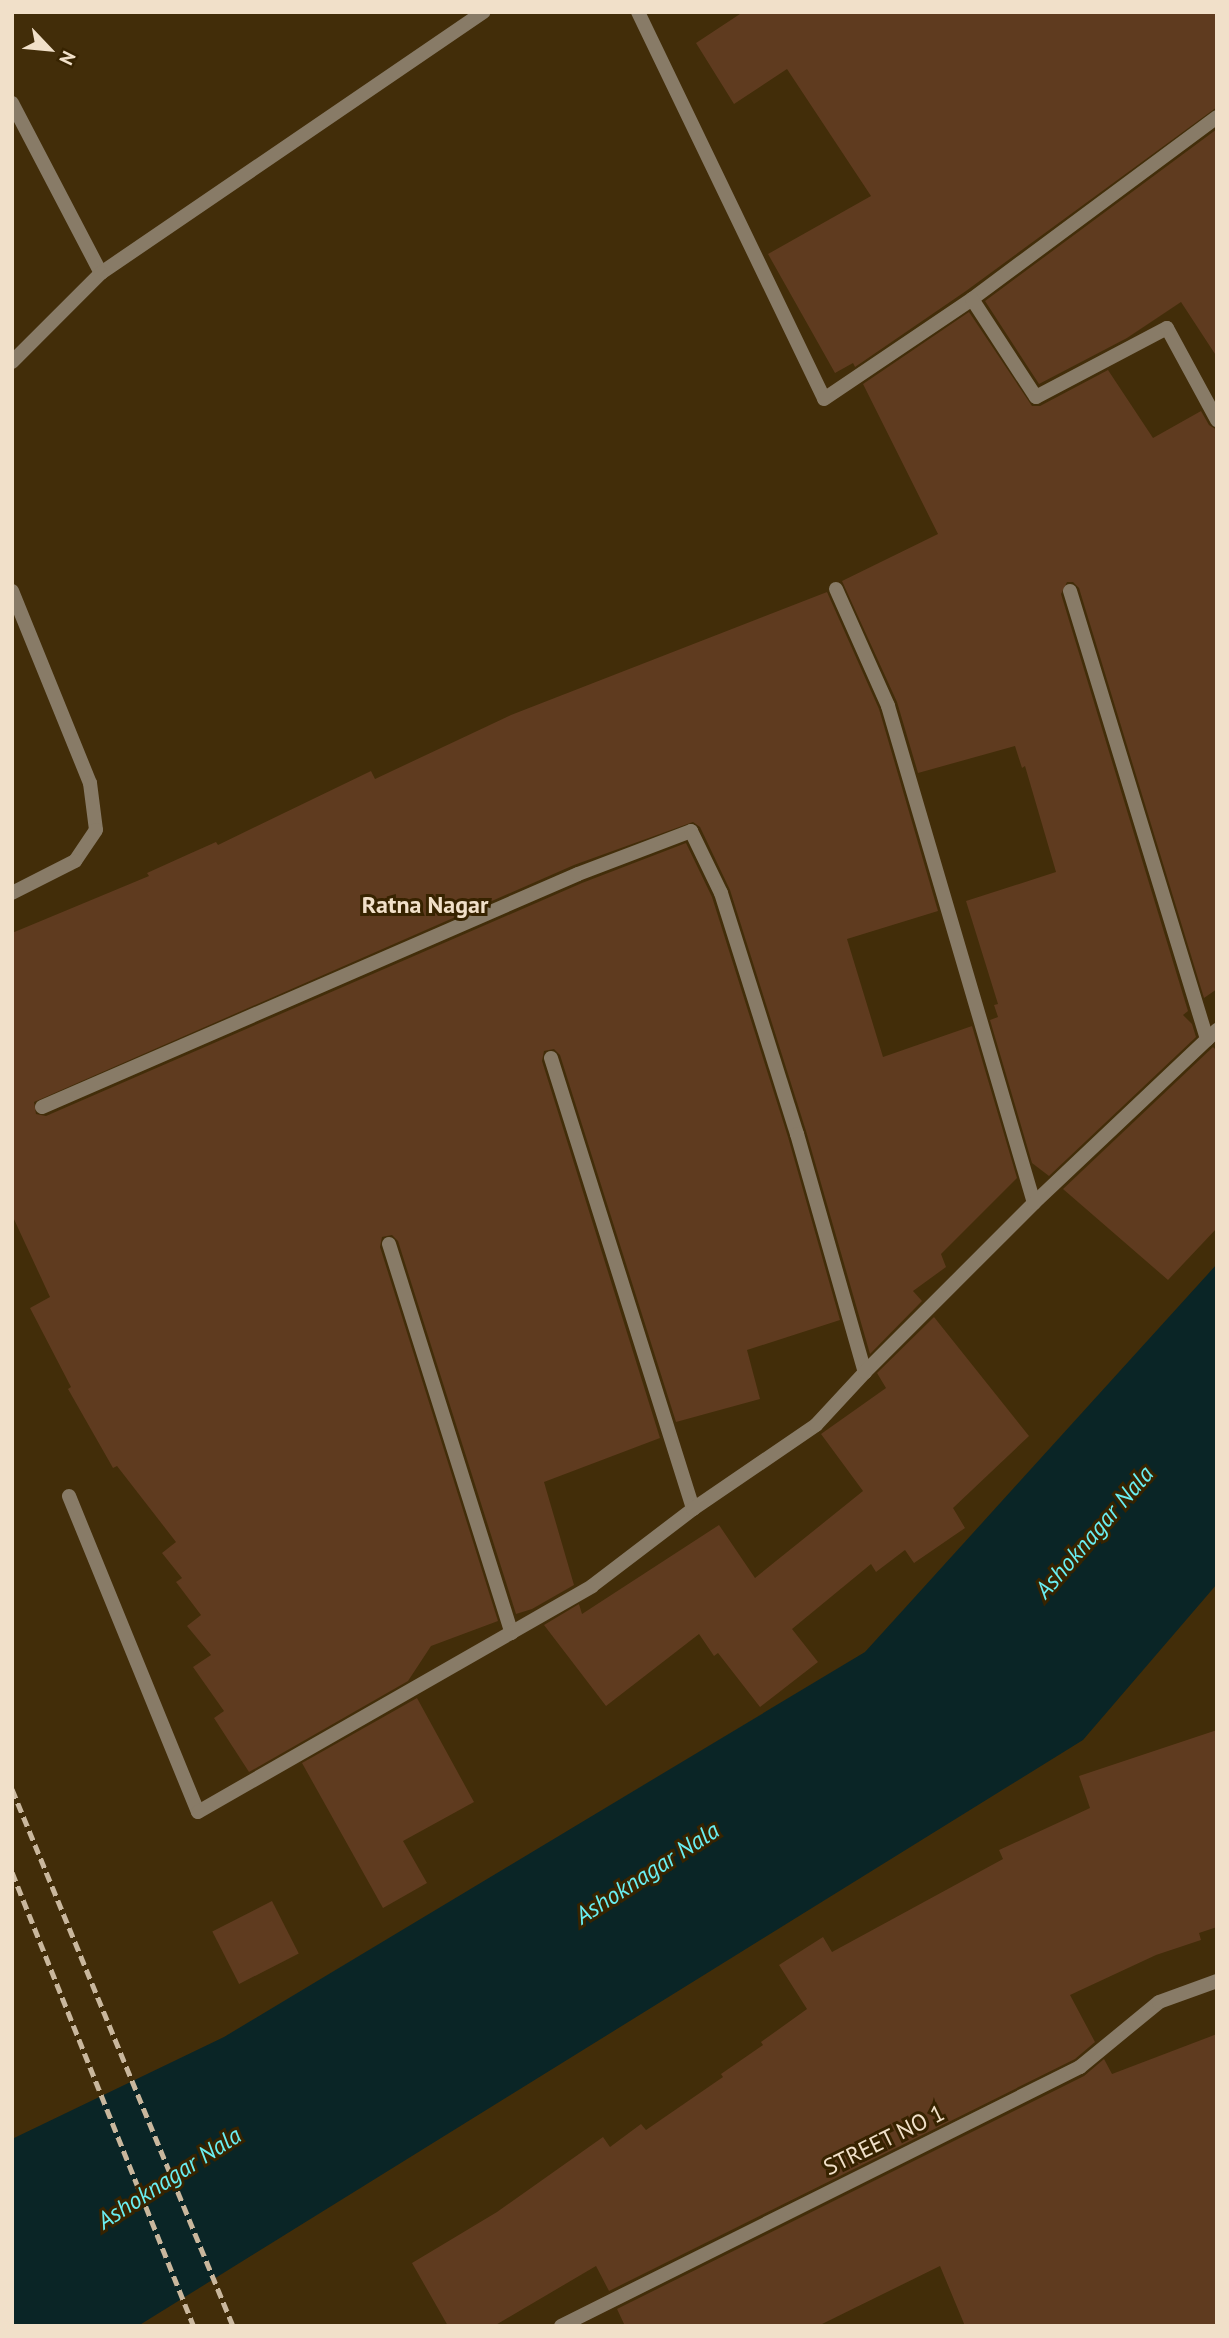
<!DOCTYPE html>
<html>
<head>
<meta charset="utf-8">
<style>
	body { margin:0 }
	#map { position:relative; width:1229px; height:2338px; overflow:hidden; background:#422d09; font-family:"PT Sans",sans-serif }
	div>[style] { position:absolute }
	.water>* { inset:0; background:#0a2526 }
	.building>* { inset:0; background:#5f3b1f; transform-origin:0 0 }
	.street>* { height:14px; margin:-7px; padding:0 7px; transform-origin:7px; border-radius:7px; background:#887b67 }
	.rail>* { height:5px; margin-top:-2.5px; transform-origin:0; background:repeating-linear-gradient(90deg,#c9b79d 0 10px,transparent 0 15px) }
	span { translate:-50% -50%; white-space:nowrap; text-align:center; line-height:1.15; -webkit-text-stroke:6px #372300; paint-order:stroke }
	.street-label { font-size:23px; color:#f1e0c9 }
	.neighbourhood-label { font-size:24px; color:#f1e0c9; font-weight:700 }
	.water-label { font-size:24px; color:#6aeff2; font-style:italic }
	.frame { position:absolute; inset:0; border:14px solid #f1e0c9; pointer-events:none }
	.north { position:absolute; left:14px; top:14px; width:70px; height:70px; -webkit-text-stroke:5px #372300; paint-order:stroke; rotate:116deg; font-size:19px; font-weight:700; line-height:28px; text-align:center; color:#f1e0c9 }
	.north::after { content:''; display:block; margin:auto; width:24px; height:32px; background:#f1e0c9; clip-path:polygon(50% 0,100% 100%,50% 72%,0 100%) }
</style>
</head>
<body>
<div id="map">
	<div class="water">
		<i style="clip-path:polygon(1217px 1264px,1217px 1584px,1083px 1740px,138px 2326px,12px 2326px,12px 2139px,224px 2037px,865px 1652px)"></i>
	</div>
	<div class="building">
		<i style="clip-path:polygon(743px 12px,1217px 12px,1217px 107px,966px 291px,855px 367px,853px 363px,835px 373px,768px 254px,871px 196px,787px 69px,734px 104px,696px 43px)"></i>
		<i style="clip-path:polygon(1217px 129px,1217px 357px,1181px 302px,1127px 338px,1039px 384px,985px 301px)"></i>
		<i style="clip-path:polygon(969px 312px,1032px 406px,1040px 406px,1108px 370px,1153px 438px,1201px 411px,1209px 425px,1217px 430px,1217px 989px,1204px 998px,1079px 588px,1073px 582px,1067px 582px,1061px 594px,1188px 1011px,1183px 1015px,1192px 1024px,1196px 1037px,1049px 1176px,1032px 1163px,990px 1020px,998px 1017px,994px 1005px,998px 1004px,966px 901px,1056px 872px,1025px 766px,1022px 768px,1015px 746px,918px 773px,897px 702px,842px 581px,938px 534px,863px 384px)"></i>
		<i style="clip-path:polygon(827px 592px,879px 709px,938px 911px,847px 939px,883px 1057px,972px 1026px,1017px 1178px,941px 1254px,946px 1267px,913px 1291px,922px 1301px,870px 1354px,806px 1131px,730px 890px,700px 827px,693px 822px,574px 865px,34px 1102px,36px 1114px,46px 1116px,582px 883px,686px 843px,712px 897px,788px 1137px,840px 1320px,747px 1350px,760px 1399px,676px 1422px,560px 1055px,554px 1049px,544px 1051px,542px 1061px,660px 1438px,544px 1482px,574px 1585px,532px 1609px,516px 1614px,398px 1241px,392px 1235px,382px 1237px,380px 1247px,498px 1621px,431px 1646px,408px 1681px,249px 1772px,214px 1718px,224px 1711px,193px 1667px,211px 1655px,187px 1626px,201px 1615px,176px 1582px,182px 1578px,162px 1553px,176px 1542px,117px 1466px,113px 1468px,68px 1389px,71px 1387px,30px 1308px,50px 1297px,12px 1215px,12px 933px,149px 876px,147px 873px,189px 854px,216px 842px,218px 845px,371px 771px,375px 779px,511px 715px)"></i>
		<i style="clip-path:polygon(1213px 1047px,1217px 1051px,1217px 1228px,1168px 1280px,1063px 1189px)"></i>
		<i style="clip-path:polygon(934px 1317px,1029px 1436px,953px 1508px,965px 1528px,914px 1563px,905px 1550px,876px 1572px,871px 1564px,792px 1629px,818px 1662px,760px 1707px,718px 1653px,714px 1656px,699px 1634px,606px 1706px,544px 1625px,579px 1604px,582px 1614px,719px 1525px,755px 1578px,863px 1491px,821px 1434px,886px 1388px,877px 1373px)"></i>
		<i style="clip-path:polygon(417px 1698px,474px 1802px,403px 1841px,427px 1883px,383px 1908px,302px 1763px)"></i>
		<i style="clip-path:polygon(1217px 1730px,1217px 1927px,1199px 1933px,1201px 1940px,1156px 1955px,1070px 1995px,1095px 2042px,1075px 2059px,609px 2291px,596px 2266px,494px 2326px,448px 2326px,412px 2263px,497px 2212px,603px 2137px,610px 2147px,641px 2124px,646px 2130px,723px 2077px,721px 2074px,763px 2045px,761px 2042px,807px 2009px,779px 1965px,823px 1937px,832px 1952px,1003px 1859px,999px 1850px,1090px 1808px,1079px 1776px)"></i>
		<i style="left:272px;top:1901px;width:59px;height:67px;rotate:63deg"></i>
		<i style="clip-path:polygon(1217px 2034px,1217px 2326px,965px 2326px,940px 2266px,818px 2326px,625px 2326px,617px 2309px,1084px 2076px,1104px 2059px,1112px 2074px)"></i>
	</div>
	<div class="street">
		<i style="left:638px;top:12px;width:429px;rotate:64.3deg"></i>
		<i style="left:824px;top:399px;width:179px;rotate:-34deg"></i>
		<i style="left:972px;top:299px;width:305px;rotate:-36.6deg"></i>
		<i style="left:12px;top:103px;width:192px;rotate:62.4deg"></i>
		<i style="left:101px;top:273px;width:463px;rotate:-34.3deg"></i>
		<i style="left:972px;top:299px;width:117px;rotate:56.9deg"></i>
		<i style="left:1036px;top:397px;width:148px;rotate:-27.8deg"></i>
		<i style="left:1167px;top:328px;width:105px;rotate:61.5deg"></i>
		<i style="left:12px;top:362px;width:126px;rotate:-45deg"></i>
		<i style="left:836px;top:589px;width:128px;rotate:66deg"></i>
		<i style="left:888px;top:706px;width:518px;rotate:73.63deg"></i>
		<i style="left:12px;top:591px;width:207px;rotate:67.9deg"></i>
		<i style="left:90px;top:783px;width:47px;rotate:82.7deg"></i>
		<i style="left:96px;top:830px;width:37px;rotate:124deg"></i>
		<i style="left:75px;top:861px;width:71px;rotate:153.1deg"></i>
		<i style="left:1070px;top:591px;width:469px;rotate:73deg"></i>
		<i style="left:551px;top:1058px;width:473px;rotate:72.5deg"></i>
		<i style="left:42px;top:1107px;width:584px;rotate:-23.49deg"></i>
		<i style="left:578px;top:874px;width:121px;rotate:-20.8deg"></i>
		<i style="left:691px;top:831px;width:69px;rotate:64.2deg"></i>
		<i style="left:721px;top:893px;width:253px;rotate:72.5deg"></i>
		<i style="left:797px;top:1134px;width:248px;rotate:74.1deg"></i>
		<i style="left:389px;top:1244px;width:408px;rotate:72.5deg"></i>
		<i style="left:69px;top:1496px;width:341px;rotate:67.8deg"></i>
		<i style="left:198px;top:1812px;width:454px;rotate:-29.8deg"></i>
		<i style="left:592px;top:1586px;width:127px;rotate:-37.3deg"></i>
		<i style="left:693px;top:1509px;width:149px;rotate:-34.3deg"></i>
		<i style="left:816px;top:1425px;width:72px;rotate:-47.2deg"></i>
		<i style="left:865px;top:1372px;width:239px;rotate:-45deg"></i>
		<i style="left:1034px;top:1203px;width:252px;rotate:-43.4deg"></i>
		<i style="left:561px;top:2326px;width:580px;rotate:-26.52deg"></i>
		<i style="left:1080px;top:2067px;width:102px;rotate:-39.4deg"></i>
		<i style="left:1159px;top:2002px;width:62px;rotate:-19.9deg"></i>
	</div>
	<div class="rail">
		<i style="left:12px;top:1789px;width:581px;rotate:67.63deg"></i>
		<i style="left:12px;top:1872px;width:489px;rotate:68.2deg"></i>
	</div>
	<div class="street-label">
		<span style="left:884px;top:2140px;rotate:-26deg">STREET NO 1</span>
	</div>
	<div class="neighbourhood-label">
		<span style="left:425px;top:905px">Ratna Nagar</span>
	</div>
	<div class="water-label">
		<span style="left:1094px;top:1532px;rotate:-49deg">Ashoknagar Nala</span>
		<span style="left:647px;top:1873px;rotate:-33deg">Ashoknagar Nala</span>
		<span style="left:169px;top:2178px;rotate:-33deg">Ashoknagar Nala</span>
	</div>
	<div class="frame"></div>
	<div class="north">N</div>
</div>
</body>
</html>
